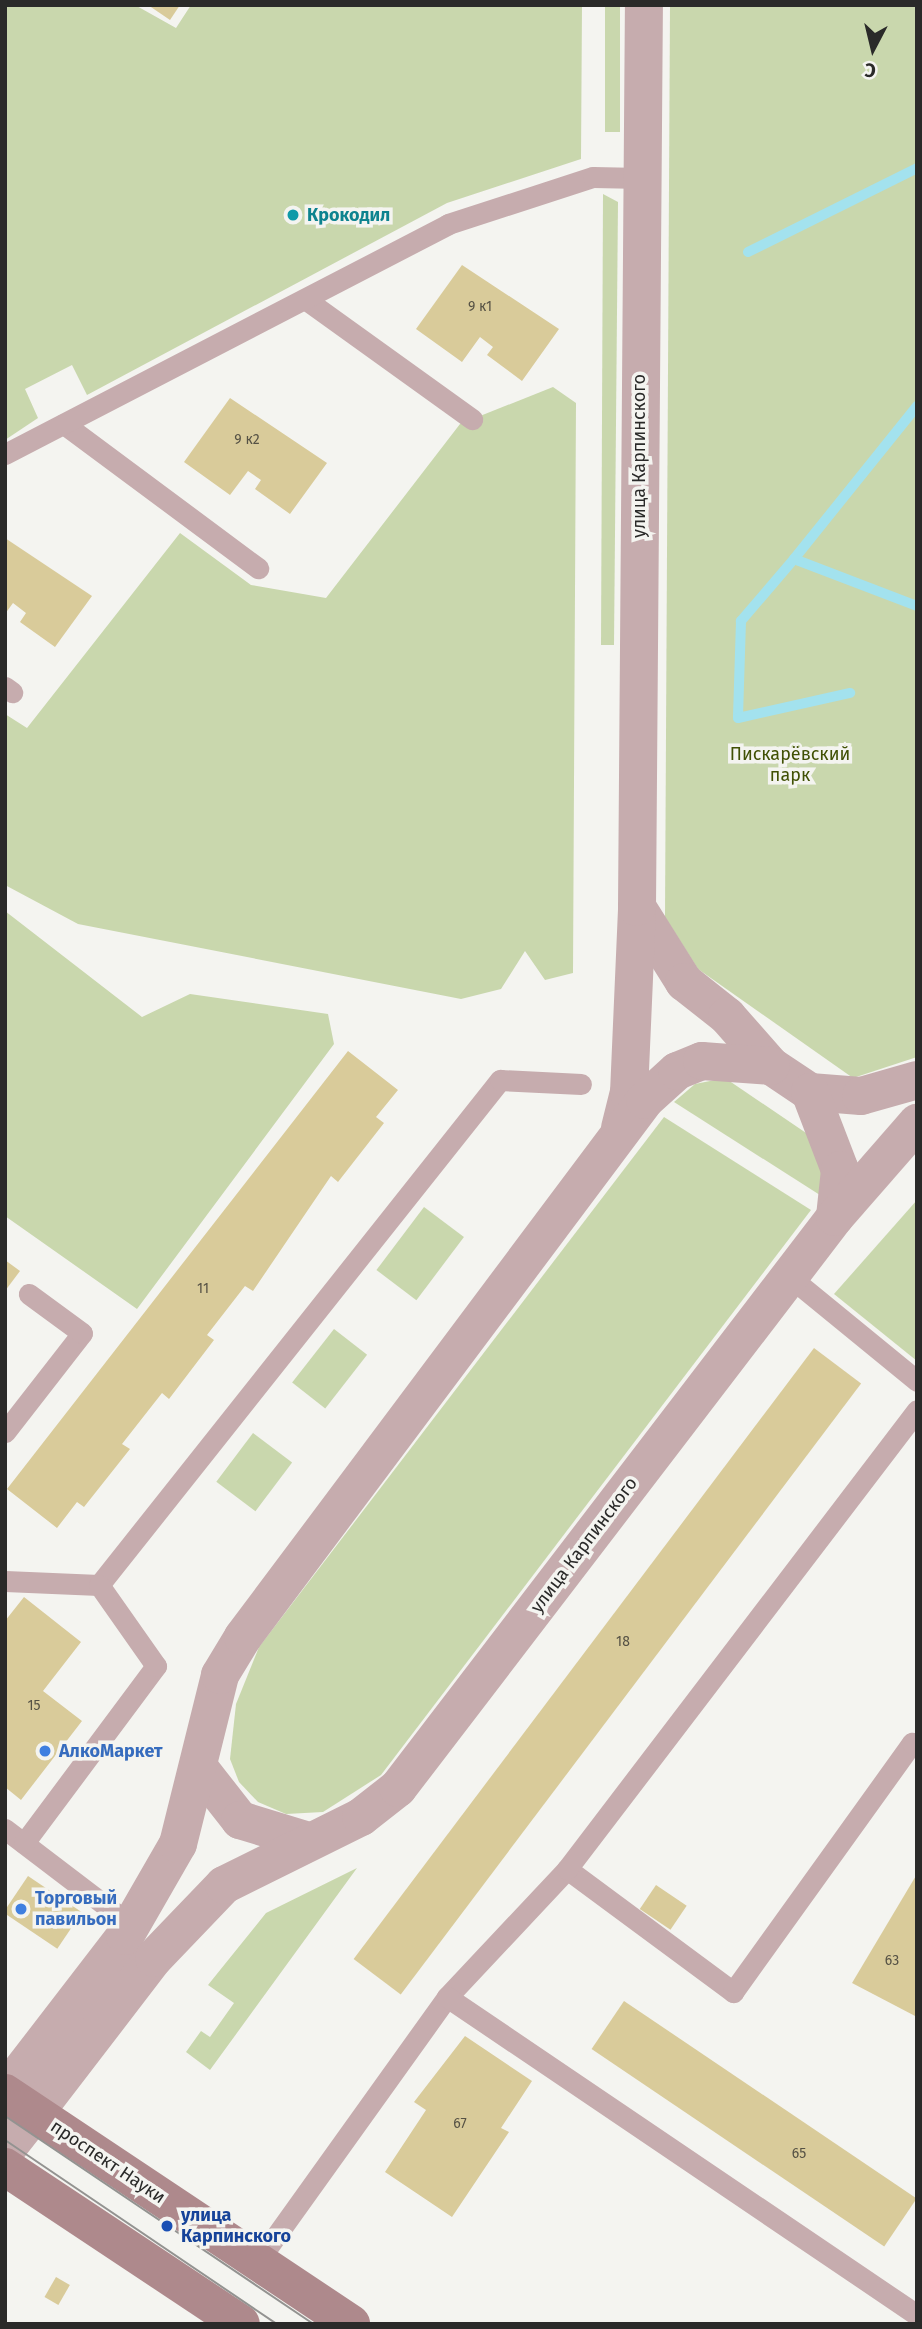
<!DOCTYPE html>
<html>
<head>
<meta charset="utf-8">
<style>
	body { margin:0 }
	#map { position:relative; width:922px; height:2329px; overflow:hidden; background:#f4f4f0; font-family:"Fira Sans",sans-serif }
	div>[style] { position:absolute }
	.green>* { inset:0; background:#c9d7ad; transform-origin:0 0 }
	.stream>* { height:10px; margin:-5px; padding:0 5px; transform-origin:5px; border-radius:5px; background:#a3e2ee }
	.building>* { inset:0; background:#d9cb9a; transform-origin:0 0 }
	.service>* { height:21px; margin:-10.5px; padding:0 10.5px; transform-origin:10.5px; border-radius:10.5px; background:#c6acae }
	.minor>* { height:38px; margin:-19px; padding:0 19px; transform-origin:19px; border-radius:19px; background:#c6acae }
	.tertiary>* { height:38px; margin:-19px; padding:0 19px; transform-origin:19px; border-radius:19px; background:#c6acae }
	.secondary>* { height:38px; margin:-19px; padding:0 19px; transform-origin:19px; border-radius:19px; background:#ae898c }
	.tram>* { height:2px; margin:-1px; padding:0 1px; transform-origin:1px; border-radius:1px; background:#939391 }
	.dots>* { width:19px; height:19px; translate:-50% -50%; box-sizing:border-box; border:4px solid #f4f4f0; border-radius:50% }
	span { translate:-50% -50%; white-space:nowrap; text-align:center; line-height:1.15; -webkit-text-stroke:7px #f4f4f0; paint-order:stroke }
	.number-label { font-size:14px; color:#565245 }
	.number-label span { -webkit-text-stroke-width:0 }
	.culture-label { font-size:18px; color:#0d838f; font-weight:700 }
	.left { translate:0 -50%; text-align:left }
	.street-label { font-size:18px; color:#2a2a29 }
	.park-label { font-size:18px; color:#415105 }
	.shop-label { font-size:18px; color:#366cbe; font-weight:700 }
	.transit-label { font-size:18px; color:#164399; font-weight:700 }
	.frame { position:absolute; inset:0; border:7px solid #2a2a29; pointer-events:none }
	.north { position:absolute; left:838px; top:14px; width:70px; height:70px; -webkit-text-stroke:5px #f4f4f0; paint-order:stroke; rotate:187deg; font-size:19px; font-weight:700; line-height:28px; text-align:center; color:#2a2a29 }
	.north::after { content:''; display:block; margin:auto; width:24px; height:32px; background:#2a2a29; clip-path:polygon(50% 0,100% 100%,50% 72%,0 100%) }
</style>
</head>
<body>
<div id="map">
	<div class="green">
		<i style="clip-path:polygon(5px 5px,135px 5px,176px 28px,191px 5px,582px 5px,581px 159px,447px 203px,87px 395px,72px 365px,25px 389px,38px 418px,5px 440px)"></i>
		<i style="left:605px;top:5px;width:15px;height:127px"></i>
		<i style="clip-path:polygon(670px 5px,917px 5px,917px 1057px,853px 1078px,698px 969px,665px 917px)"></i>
		<i style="clip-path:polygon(603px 194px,618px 202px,614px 645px,601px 645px)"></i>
		<i style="clip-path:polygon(553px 387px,576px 403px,573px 973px,545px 980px,525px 951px,501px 989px,461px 999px,78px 924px,5px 885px,5px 714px,27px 728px,180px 533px,251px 585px,326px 598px,460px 424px)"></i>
		<i style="clip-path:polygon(5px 911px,142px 1017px,190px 994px,328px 1014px,334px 1044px,137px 1309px,5px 1216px)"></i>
		<i style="clip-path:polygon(725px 1078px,812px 1137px,821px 1148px,823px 1197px,674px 1102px,695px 1084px)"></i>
		<i style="clip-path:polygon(664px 1117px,811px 1210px,381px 1775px,323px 1812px,286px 1814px,258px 1802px,239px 1782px,230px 1759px,236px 1704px,259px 1647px)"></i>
		<i style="clip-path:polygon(917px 1200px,917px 1361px,834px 1294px)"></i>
		<i style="left:424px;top:1207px;width:50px;height:79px;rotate:37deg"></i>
		<i style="left:334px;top:1329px;width:42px;height:68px;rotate:38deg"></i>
		<i style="left:253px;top:1433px;width:49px;height:61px;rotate:37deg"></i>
		<i style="clip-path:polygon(357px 1868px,210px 2070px,186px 2052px,201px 2031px,210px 2037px,234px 2003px,208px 1985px,266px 1913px)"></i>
	</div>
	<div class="stream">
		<i style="left:748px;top:252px;width:189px;rotate:-26.4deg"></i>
		<i style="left:917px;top:406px;width:196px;rotate:128.8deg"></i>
		<i style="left:794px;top:559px;width:132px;rotate:20.9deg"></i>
		<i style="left:794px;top:559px;width:82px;rotate:130.5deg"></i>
		<i style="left:741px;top:621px;width:97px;rotate:91.8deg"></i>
		<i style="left:738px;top:718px;width:115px;rotate:-12.6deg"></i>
	</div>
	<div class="building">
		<i style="clip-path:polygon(148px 5px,180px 5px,170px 20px)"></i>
		<i style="clip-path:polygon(462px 265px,559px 329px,522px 381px,487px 355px,493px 347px,480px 337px,462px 362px,416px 329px)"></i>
		<i style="clip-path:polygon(230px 398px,327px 463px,290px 514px,255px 489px,261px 480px,248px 471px,230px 495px,184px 462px)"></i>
		<i style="clip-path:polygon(5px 538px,92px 596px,55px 647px,20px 622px,26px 613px,13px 603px,5px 614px)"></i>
		<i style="clip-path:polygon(348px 1051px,398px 1090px,376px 1117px,384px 1123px,338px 1182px,331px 1176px,253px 1291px,245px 1286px,207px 1335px,214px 1340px,169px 1399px,162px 1393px,122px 1444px,130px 1449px,84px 1507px,77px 1502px,57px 1528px,7px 1489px)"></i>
		<i style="clip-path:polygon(5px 1260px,20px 1271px,5px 1291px)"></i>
		<i style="left:814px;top:1348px;width:59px;height:765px;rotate:37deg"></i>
		<i style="clip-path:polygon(24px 1597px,81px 1642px,43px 1691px,82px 1721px,21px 1800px,5px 1787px,5px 1621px)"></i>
		<i style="clip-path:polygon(917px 1874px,917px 2017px,852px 1983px)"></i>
		<i style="left:28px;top:1876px;width:65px;height:44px;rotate:34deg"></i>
		<i style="left:656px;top:1885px;width:37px;height:29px;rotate:34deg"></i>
		<i style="left:624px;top:2001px;width:353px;height:58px;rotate:34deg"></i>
		<i style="clip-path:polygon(465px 2036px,532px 2081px,501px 2128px,509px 2132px,452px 2217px,385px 2172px,426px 2110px,414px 2102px)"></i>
		<i style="left:56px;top:2277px;width:16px;height:23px;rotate:30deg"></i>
	</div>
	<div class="service">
		<i style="left:305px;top:299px;width:206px;rotate:35.7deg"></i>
		<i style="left:64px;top:424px;width:242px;rotate:36.6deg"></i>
		<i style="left:5px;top:454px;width:499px;rotate:-27.4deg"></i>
		<i style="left:448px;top:224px;width:152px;rotate:-18deg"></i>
		<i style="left:593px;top:177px;width:48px;rotate:1.2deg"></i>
		<i style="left:5px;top:687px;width:9px;rotate:36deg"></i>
		<i style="left:790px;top:1277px;width:164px;rotate:39.3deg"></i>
		<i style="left:5px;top:1432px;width:125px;rotate:-52.1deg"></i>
		<i style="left:82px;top:1333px;width:66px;rotate:-143.7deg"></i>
		<i style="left:5px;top:1581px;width:94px;rotate:2.4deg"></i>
		<i style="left:99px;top:1585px;width:645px;rotate:-51.55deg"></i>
		<i style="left:500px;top:1080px;width:81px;rotate:2.8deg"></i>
		<i style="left:5px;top:1829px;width:158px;rotate:37.3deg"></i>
		<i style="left:24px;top:1843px;width:221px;rotate:-53.3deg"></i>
		<i style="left:156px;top:1666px;width:99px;rotate:-125.1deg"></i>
		<i style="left:567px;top:1869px;width:207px;rotate:36.5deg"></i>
		<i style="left:733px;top:1992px;width:307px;rotate:-54.3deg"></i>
		<i style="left:912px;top:1743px;width:6px;rotate:31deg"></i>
		<i style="left:447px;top:1997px;width:175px;rotate:-46.8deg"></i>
		<i style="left:567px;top:1869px;width:577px;rotate:-52.67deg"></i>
		<i style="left:258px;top:2261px;width:325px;rotate:-54.4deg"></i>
		<i style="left:447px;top:1997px;width:567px;rotate:34.08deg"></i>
	</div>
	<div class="minor">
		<i style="left:637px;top:907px;width:89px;rotate:57.9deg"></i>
		<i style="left:684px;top:982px;width:55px;rotate:38.3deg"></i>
		<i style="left:727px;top:1016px;width:67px;rotate:48.7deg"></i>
		<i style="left:771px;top:1066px;width:47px;rotate:33.7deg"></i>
		<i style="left:810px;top:1092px;width:51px;rotate:4.5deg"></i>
		<i style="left:861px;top:1096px;width:58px;rotate:-15.9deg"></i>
		<i style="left:810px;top:1092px;width:84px;rotate:69deg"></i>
		<i style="left:840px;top:1170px;width:47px;rotate:96.1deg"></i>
		<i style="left:620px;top:1128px;width:36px;rotate:-76deg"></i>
		<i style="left:629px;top:1093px;width:186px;rotate:-87.5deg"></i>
		<i style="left:637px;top:907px;width:902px;rotate:-89.56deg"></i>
		<i style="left:200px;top:1769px;width:65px;rotate:51.9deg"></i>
		<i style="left:240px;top:1820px;width:68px;rotate:17.1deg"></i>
		<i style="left:5px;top:2092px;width:197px;rotate:-52.4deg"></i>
		<i style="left:125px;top:1936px;width:106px;rotate:-60.1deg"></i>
		<i style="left:178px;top:1844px;width:174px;rotate:-76deg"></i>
		<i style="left:220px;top:1675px;width:44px;rotate:-58.8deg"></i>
		<i style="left:243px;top:1637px;width:671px;rotate:-53.18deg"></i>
		<i style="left:645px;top:1100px;width:43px;rotate:-42.2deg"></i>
		<i style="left:677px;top:1071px;width:27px;rotate:-22deg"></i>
		<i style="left:702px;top:1061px;width:69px;rotate:4.1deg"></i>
		<i style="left:35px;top:2113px;width:195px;rotate:-52.5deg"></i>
		<i style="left:154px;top:1958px;width:101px;rotate:-46.2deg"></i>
		<i style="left:224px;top:1885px;width:153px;rotate:-26.4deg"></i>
		<i style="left:361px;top:1817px;width:47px;rotate:-38.1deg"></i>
		<i style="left:398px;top:1788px;width:719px;rotate:-52.57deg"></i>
		<i style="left:835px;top:1217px;width:125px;rotate:-48.9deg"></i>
	</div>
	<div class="tertiary">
		<i style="left:5px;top:2151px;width:48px;rotate:-51.7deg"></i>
	</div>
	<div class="secondary">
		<i style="left:5px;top:2093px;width:416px;rotate:33.7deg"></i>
		<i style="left:5px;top:2167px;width:283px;rotate:33.6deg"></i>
	</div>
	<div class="tram">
		<i style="left:5px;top:2116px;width:372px;rotate:34deg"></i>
		<i style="left:5px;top:2140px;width:328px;rotate:34.1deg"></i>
	</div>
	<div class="dots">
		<i style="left:293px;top:215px;background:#0f9aa8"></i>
		<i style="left:45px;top:1751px;background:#3f7fe0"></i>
		<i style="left:21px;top:1909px;background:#3f7fe0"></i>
		<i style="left:167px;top:2226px;background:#1a4fb4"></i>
	</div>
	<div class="number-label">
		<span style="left:480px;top:307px">9 к1</span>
		<span style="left:247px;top:440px">9 к2</span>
		<span style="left:203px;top:1289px">11</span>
		<span style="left:623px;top:1642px">18</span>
		<span style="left:34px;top:1706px">15</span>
		<span style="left:892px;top:1961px">63</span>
		<span style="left:460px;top:2124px">67</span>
		<span style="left:799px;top:2154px">65</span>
	</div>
	<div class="culture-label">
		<span class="left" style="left:307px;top:215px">Крокодил</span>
	</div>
	<div class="street-label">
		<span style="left:639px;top:456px;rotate:-90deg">улица Карпинского</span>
		<span style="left:584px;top:1545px;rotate:-53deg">улица Карпинского</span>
		<span style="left:108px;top:2162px;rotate:34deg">проспект Науки</span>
	</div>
	<div class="park-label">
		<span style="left:790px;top:765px">Пискарёвский<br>парк</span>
	</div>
	<div class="shop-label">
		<span class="left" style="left:59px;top:1751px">АлкоМаркет</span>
		<span class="left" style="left:35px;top:1909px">Торговый<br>павильон</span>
	</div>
	<div class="transit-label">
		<span class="left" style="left:181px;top:2226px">улица<br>Карпинского</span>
	</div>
	<div class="frame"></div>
	<div class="north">С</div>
</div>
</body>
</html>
